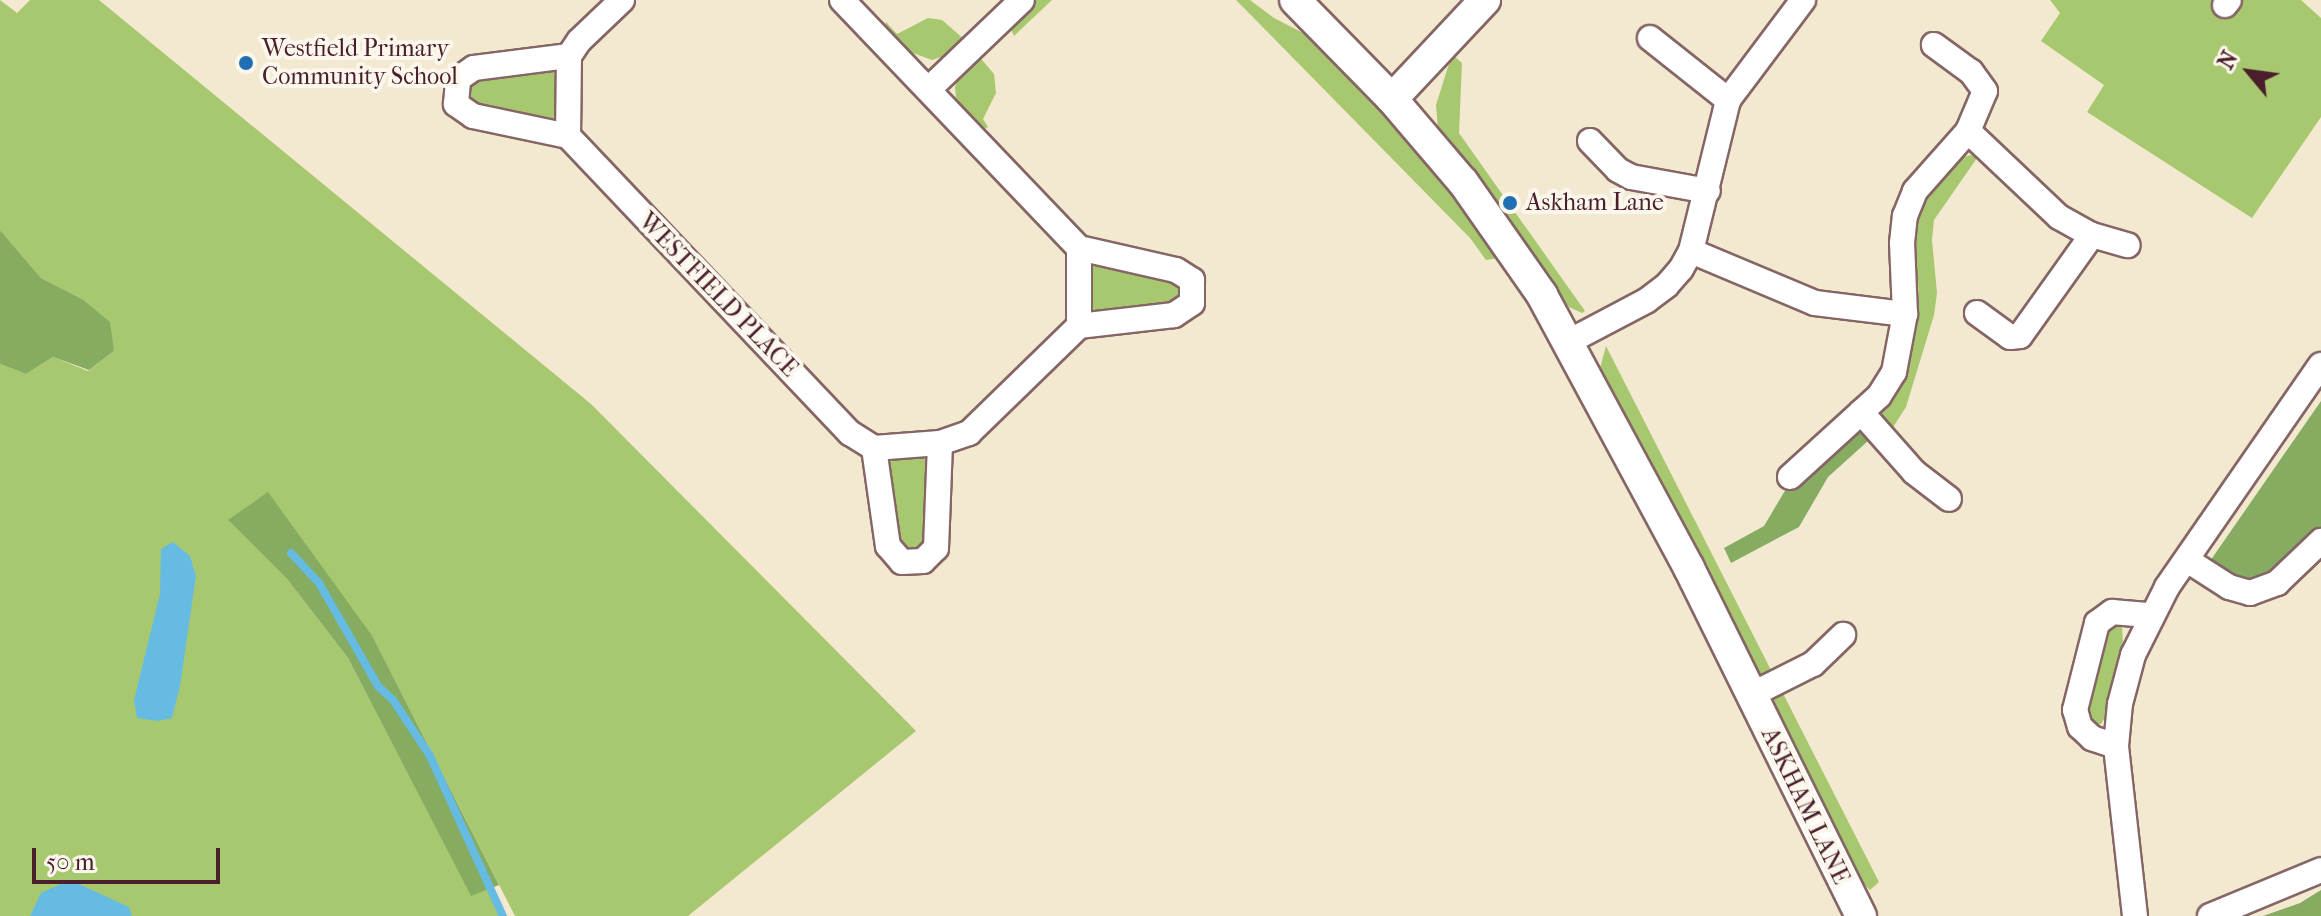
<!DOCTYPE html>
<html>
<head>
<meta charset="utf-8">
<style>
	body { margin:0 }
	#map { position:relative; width:2321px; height:916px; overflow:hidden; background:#f3e9d0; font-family:"IM FELL French Canon",serif }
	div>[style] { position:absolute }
	.green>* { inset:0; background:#a8c870 }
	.forest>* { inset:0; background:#86ac62 }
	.water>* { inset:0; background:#66bbe2 }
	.stream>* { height:8px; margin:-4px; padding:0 4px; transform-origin:4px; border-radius:4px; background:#66bbe2 }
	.roads { filter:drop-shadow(2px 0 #856665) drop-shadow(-2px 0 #856665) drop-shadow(0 2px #856665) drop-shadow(0 -2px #856665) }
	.minor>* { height:24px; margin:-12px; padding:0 12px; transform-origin:12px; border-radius:12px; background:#fff }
	.tertiary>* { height:30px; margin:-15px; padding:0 15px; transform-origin:15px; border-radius:15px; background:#fff }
	.dots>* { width:22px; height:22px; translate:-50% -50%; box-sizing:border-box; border:4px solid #fbf7ec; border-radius:50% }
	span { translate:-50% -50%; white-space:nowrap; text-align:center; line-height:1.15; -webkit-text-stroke:8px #fbf7ec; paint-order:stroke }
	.poi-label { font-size:24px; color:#4a1f2b }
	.left { translate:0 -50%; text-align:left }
	.street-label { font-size:24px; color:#4a1f2b }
	.north { position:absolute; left:2209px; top:32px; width:80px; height:80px; -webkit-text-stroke:6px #fbf7ec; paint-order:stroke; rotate:299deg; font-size:22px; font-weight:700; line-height:32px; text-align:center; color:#4a1f2b }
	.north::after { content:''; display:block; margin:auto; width:28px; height:36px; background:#4a1f2b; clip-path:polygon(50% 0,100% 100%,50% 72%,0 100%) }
	.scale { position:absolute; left:32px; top:848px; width:188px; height:36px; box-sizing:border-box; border:4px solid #4a1f2b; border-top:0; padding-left:10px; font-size:24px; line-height:28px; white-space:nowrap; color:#4a1f2b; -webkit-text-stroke:6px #fbf7ec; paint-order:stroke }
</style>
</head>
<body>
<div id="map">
	<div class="green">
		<i style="clip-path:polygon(0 0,17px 13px,30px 0,99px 0,591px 404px,916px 731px,688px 916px,515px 916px,373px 637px,228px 520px,287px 579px,348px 658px,471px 895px,490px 888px,503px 916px,0 916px,0 364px,26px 374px,53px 357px,88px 371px,114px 351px,82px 299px,41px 278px,0 230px)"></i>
		<i style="clip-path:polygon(1033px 0,1052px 0,1014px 36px,1009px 25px)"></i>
		<i style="clip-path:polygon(1236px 0,1250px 0,1274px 18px,1309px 36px,1347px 71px,1435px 169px,1505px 257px,1486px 260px,1470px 238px)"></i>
		<i style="clip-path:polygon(2050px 0,2301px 0,2321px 18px,2321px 117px,2252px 218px,2087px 112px,2104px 85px,2041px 41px,2060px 13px)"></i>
		<i style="clip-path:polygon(928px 18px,942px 20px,965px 40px,950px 54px,932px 60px,905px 50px,884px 29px,886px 22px,897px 34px)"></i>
		<i style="clip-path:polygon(1452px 54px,1462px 63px,1459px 133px,1585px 311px,1582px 313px,1569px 307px,1438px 129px,1436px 105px)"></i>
		<i style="clip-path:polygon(978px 55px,994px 74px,996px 93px,983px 119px,988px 127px,981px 130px,956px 98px,955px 87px,958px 78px)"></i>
		<i style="clip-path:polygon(551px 68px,558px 73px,558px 115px,551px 119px,473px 105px,467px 100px,470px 79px)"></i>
		<i style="clip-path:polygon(1971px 155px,1977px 158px,1934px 220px,1932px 240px,1937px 293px,1934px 315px,1906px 407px,1890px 432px,1880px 411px,1901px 381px,1919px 314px,1918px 278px,1910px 245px,1912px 225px,1926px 192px,1956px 159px)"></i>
		<i style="clip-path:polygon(1097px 261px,1181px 281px,1183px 293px,1173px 307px,1097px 315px,1089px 309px,1090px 265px)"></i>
		<i style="clip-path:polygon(1606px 346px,1879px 882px,1870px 890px,1858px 878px,1745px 647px,1599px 372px)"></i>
		<i style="clip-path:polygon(917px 455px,932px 463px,925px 549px,906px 552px,900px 547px,885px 467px,896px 457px)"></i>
		<i style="clip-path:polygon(2112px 622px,2122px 625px,2123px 644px,2104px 719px,2101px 724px,2093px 725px,2089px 723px,2084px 701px)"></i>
	</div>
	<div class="forest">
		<i style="clip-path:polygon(0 230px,41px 278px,82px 299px,110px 322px,114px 351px,89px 370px,53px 357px,26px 374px,0 364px)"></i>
		<i style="clip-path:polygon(2321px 401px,2321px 528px,2265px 583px,2250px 585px,2208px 564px)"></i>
		<i style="clip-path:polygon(1862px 433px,1869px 440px,1828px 477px,1799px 527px,1731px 563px,1724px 548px,1764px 526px,1786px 489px,1818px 457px,1847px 436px)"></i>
		<i style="clip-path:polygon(268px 492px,373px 637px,499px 885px,471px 896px,348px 658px,287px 579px,228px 520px)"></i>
		<i style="clip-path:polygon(2321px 890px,2321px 916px,2263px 916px,2300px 903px)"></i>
	</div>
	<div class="water">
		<i style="clip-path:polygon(173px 542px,190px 556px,196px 576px,180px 686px,172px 718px,158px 721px,137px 718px,134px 700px,160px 594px,161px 549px)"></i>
		<i style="clip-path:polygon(70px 880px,129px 907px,132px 916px,30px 916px,41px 893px)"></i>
	</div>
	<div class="stream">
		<i style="left:291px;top:553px;width:41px;rotate:47deg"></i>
		<i style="left:319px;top:583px;width:119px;rotate:60.2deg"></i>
		<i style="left:378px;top:686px;width:21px;rotate:43deg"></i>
		<i style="left:393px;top:700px;width:67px;rotate:56.5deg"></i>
		<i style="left:430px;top:756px;width:176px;rotate:65.5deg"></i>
	</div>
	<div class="roads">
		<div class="minor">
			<i style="left:622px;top:0;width:59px;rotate:136.4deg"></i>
			<i style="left:579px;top:41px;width:18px;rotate:124deg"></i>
			<i style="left:569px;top:56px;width:80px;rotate:90.7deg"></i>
			<i style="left:568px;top:136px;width:410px;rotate:46.5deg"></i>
			<i style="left:850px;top:433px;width:28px;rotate:32deg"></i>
			<i style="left:874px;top:448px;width:66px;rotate:-4.3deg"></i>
			<i style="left:940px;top:443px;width:31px;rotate:-19deg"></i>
			<i style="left:969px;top:433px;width:153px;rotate:-44.2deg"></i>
			<i style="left:1079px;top:326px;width:78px;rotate:-90deg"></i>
			<i style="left:1079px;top:248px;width:343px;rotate:-133.7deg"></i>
			<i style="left:2225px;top:5px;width:6px;rotate:-51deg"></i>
			<i style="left:1650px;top:38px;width:100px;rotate:38.5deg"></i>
			<i style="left:930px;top:88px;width:127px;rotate:-43.7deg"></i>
			<i style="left:1968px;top:131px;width:125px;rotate:43.4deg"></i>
			<i style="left:2059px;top:217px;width:38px;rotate:29deg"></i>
			<i style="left:2092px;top:235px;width:37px;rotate:16deg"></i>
			<i style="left:568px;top:136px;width:97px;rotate:-168.1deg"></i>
			<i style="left:473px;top:116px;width:21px;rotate:-145deg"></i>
			<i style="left:456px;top:104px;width:25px;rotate:-85deg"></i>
			<i style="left:458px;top:79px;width:19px;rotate:-35deg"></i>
			<i style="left:474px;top:68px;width:96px;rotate:-7.2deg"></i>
			<i style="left:1590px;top:141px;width:40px;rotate:46deg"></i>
			<i style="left:1618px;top:170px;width:15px;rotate:28deg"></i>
			<i style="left:1631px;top:177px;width:78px;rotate:10.3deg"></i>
			<i style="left:1079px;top:248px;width:99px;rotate:12.8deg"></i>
			<i style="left:1176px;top:270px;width:19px;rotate:32deg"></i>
			<i style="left:1192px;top:280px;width:23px;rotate:90deg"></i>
			<i style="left:1192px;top:303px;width:22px;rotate:146deg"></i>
			<i style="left:1174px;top:315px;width:96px;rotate:173.4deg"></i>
			<i style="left:1691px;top:251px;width:134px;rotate:22.8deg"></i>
			<i style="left:1815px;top:303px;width:91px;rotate:7deg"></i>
			<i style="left:1977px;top:313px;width:41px;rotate:36deg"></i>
			<i style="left:2010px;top:337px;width:10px;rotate:-6deg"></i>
			<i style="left:2020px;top:336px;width:124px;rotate:-54.5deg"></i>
			<i style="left:1570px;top:341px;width:86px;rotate:-27.8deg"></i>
			<i style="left:1646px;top:301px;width:26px;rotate:-37deg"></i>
			<i style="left:1667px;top:285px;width:21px;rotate:-49deg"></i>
			<i style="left:1681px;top:269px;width:21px;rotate:-61deg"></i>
			<i style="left:1691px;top:251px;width:155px;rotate:-76.2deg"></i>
			<i style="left:1728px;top:100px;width:125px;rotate:-53.1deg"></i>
			<i style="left:1861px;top:412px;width:80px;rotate:48.5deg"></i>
			<i style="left:1914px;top:472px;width:44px;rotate:37.6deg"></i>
			<i style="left:874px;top:448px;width:99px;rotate:81.9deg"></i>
			<i style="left:888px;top:546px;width:21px;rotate:49deg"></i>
			<i style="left:902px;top:562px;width:21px;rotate:-3deg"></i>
			<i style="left:923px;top:561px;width:18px;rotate:-45deg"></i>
			<i style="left:936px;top:548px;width:105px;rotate:-87.8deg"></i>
			<i style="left:1790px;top:477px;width:120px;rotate:-42.3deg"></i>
			<i style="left:1879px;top:396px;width:28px;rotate:-58deg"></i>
			<i style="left:1894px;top:372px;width:59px;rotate:-79.3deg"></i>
			<i style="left:1905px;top:314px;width:71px;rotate:-92.4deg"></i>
			<i style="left:1902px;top:243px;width:27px;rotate:-84deg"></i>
			<i style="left:1905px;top:216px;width:27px;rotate:-68deg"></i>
			<i style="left:1915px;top:191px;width:80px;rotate:-48.5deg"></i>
			<i style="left:1968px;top:131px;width:43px;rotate:-67deg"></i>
			<i style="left:1985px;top:91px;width:24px;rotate:-126deg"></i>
			<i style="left:1971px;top:72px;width:46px;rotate:-143.9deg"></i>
			<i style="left:2187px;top:560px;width:50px;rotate:32.7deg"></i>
			<i style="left:2229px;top:587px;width:22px;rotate:16deg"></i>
			<i style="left:2250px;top:593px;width:29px;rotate:-20deg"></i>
			<i style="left:2277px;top:583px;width:61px;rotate:-43.7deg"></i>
			<i style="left:1751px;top:695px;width:69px;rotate:-26.6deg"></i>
			<i style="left:1813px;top:664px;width:42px;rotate:-44deg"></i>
			<i style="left:2116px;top:746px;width:25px;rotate:-162deg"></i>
			<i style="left:2092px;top:738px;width:16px;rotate:-137deg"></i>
			<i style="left:2080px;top:727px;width:18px;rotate:-106deg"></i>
			<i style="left:2075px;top:710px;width:90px;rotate:-75.8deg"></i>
			<i style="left:2097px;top:623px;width:19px;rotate:-36deg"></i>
			<i style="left:2112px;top:612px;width:38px;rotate:5deg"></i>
			<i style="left:2135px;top:916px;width:171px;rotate:-96.4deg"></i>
			<i style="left:2116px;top:746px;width:42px;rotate:-84.6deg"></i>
			<i style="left:2120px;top:704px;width:51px;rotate:-75.1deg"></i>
			<i style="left:2133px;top:655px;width:76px;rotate:-63.4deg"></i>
			<i style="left:2167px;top:587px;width:270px;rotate:-55.3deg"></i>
			<i style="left:2210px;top:916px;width:120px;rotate:-22.5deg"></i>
		</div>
		<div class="tertiary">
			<i style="left:1295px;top:0;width:139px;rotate:45.6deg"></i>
			<i style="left:1392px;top:99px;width:109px;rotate:49.5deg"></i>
			<i style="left:1463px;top:182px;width:138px;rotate:55deg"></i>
			<i style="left:1542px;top:295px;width:310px;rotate:61.7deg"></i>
			<i style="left:1689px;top:568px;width:388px;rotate:63.7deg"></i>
			<i style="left:1392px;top:99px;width:136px;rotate:-46.8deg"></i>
		</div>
	</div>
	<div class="dots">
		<i style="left:246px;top:63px;background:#1f6fb2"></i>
		<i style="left:1510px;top:203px;background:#1f6fb2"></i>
	</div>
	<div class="poi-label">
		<span class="left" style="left:262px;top:63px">Westfield Primary<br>Community School</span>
		<span class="left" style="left:1526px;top:203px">Askham Lane</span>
	</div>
	<div class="street-label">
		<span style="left:718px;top:295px;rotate:46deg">WESTFIELD PLACE</span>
		<span style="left:1805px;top:806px;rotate:64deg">ASKHAM LANE</span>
	</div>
	<div class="north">N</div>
	<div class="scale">50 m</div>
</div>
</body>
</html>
